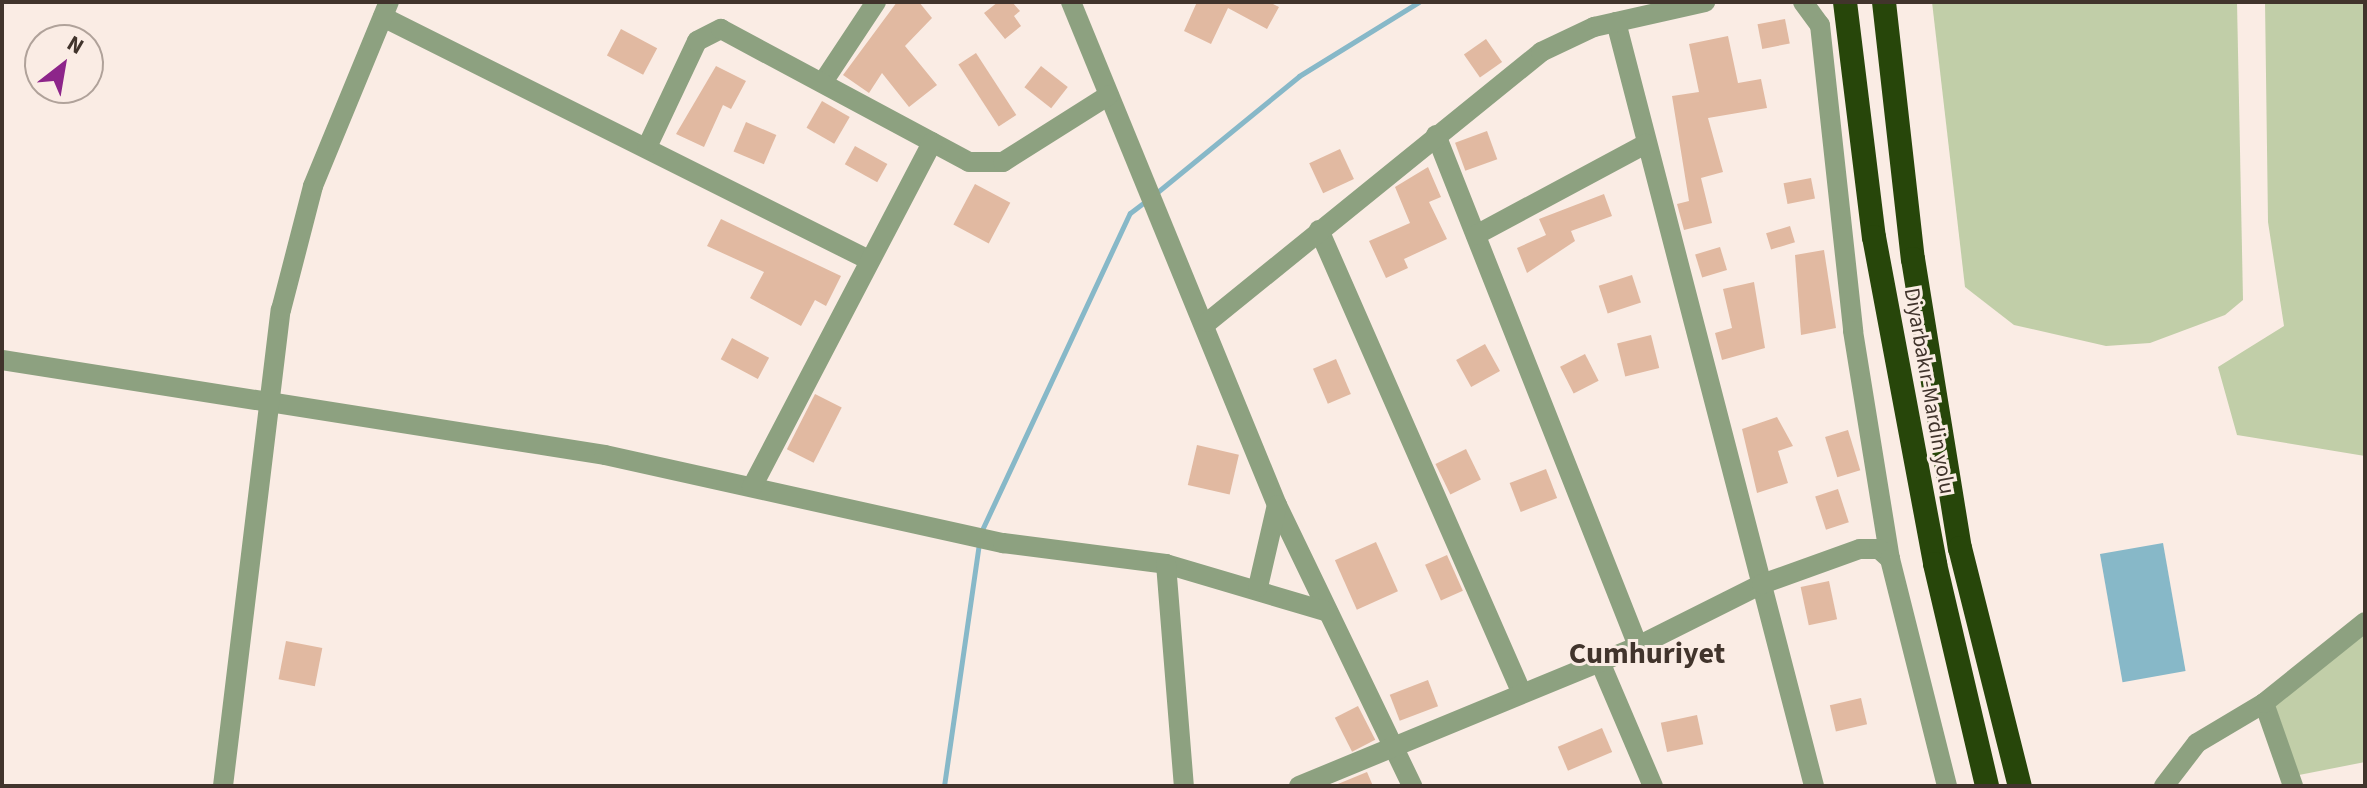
<!DOCTYPE html>
<html>
<head>
<meta charset="utf-8">
<style>
	body { margin:0 }
	#map { position:relative; width:2367px; height:788px; overflow:hidden; background:#faece4; font-family:"Source Sans 3",sans-serif }
	div>[style] { position:absolute }
	.green>* { inset:0; background:#c1cea8 }
	.water>* { inset:0; background:#87b8c8; transform-origin:0 0 }
	.stream>* { height:5px; margin:-2.5px; padding:0 2.5px; transform-origin:2.5px; border-radius:2.5px; background:#87b8c8 }
	.building>* { inset:0; background:#e1b9a1; transform-origin:0 0 }
	.minor>* { height:20px; margin:-10px; padding:0 10px; transform-origin:10px; border-radius:10px; background:#8da180 }
	.highway>* { height:24px; margin:-12px; padding:0 12px; transform-origin:12px; border-radius:12px; background:#27460a }
	span { translate:-50% -50%; white-space:nowrap; text-align:center; line-height:1.15; -webkit-text-stroke:6px #faece4; paint-order:stroke }
	.street-label { font-size:22px; color:#41342c }
	.district-label { font-size:30px; color:#41342c; font-weight:700 }
	.frame { position:absolute; inset:0; border:4px solid #41342c; pointer-events:none }
	.north { position:absolute; left:24px; top:24px; width:80px; height:80px; box-sizing:border-box; background:#faece4; border:2px solid #b0a29a; border-radius:50%; rotate:31deg; font-size:22px; font-weight:700; line-height:32px; text-align:center; color:#41342c }
	.north::after { content:''; display:block; margin:auto; width:28px; height:36px; background:#8d258a; clip-path:polygon(50% 0,100% 100%,50% 72%,0 100%) }
</style>
</head>
<body>
<div id="map">
	<div class="green">
		<i style="clip-path:polygon(1932px 2px,2237px 2px,2243px 300px,2225px 315px,2150px 343px,2106px 346px,2014px 325px,1965px 287px)"></i>
		<i style="clip-path:polygon(2265px 2px,2365px 2px,2365px 456px,2237px 435px,2218px 367px,2284px 326px,2268px 222px)"></i>
		<i style="clip-path:polygon(2365px 634px,2365px 762px,2299px 775px,2275px 706px)"></i>
	</div>
	<div class="water">
		<i style="left:2163px;top:543px;width:130px;height:64px;rotate:80deg"></i>
	</div>
	<div class="stream">
		<i style="left:1155px;top:194px;width:186px;rotate:-39.3deg"></i>
		<i style="left:1299px;top:76px;width:141px;rotate:-31.7deg"></i>
		<i style="left:981px;top:532px;width:352px;rotate:-65deg"></i>
		<i style="left:1130px;top:213px;width:21px;rotate:-37deg"></i>
		<i style="left:944px;top:786px;width:246px;rotate:-81.8deg"></i>
	</div>
	<div class="building">
		<i style="clip-path:polygon(897px 2px,919px 2px,932px 18px,905px 46px,937px 85px,909px 107px,882px 73px,869px 93px,843px 75px)"></i>
		<i style="clip-path:polygon(998px 2px,1012px 2px,1020px 11px,1014px 16px,1021px 26px,1005px 39px,984px 13px)"></i>
		<i style="clip-path:polygon(1197px 2px,1269px 2px,1279px 7px,1267px 29px,1228px 8px,1211px 44px,1184px 31px)"></i>
		<i style="left:1785px;top:19px;width:25px;height:28px;rotate:79deg"></i>
		<i style="left:621px;top:29px;width:41px;height:30px;rotate:28deg"></i>
		<i style="clip-path:polygon(1728px 36px,1738px 83px,1761px 79px,1767px 108px,1708px 118px,1723px 172px,1701px 178px,1712px 223px,1684px 230px,1677px 204px,1689px 201px,1672px 96px,1699px 92px,1689px 44px)"></i>
		<i style="left:1486px;top:39px;width:28px;height:27px;rotate:55deg"></i>
		<i style="left:976px;top:53px;width:74px;height:21px;rotate:57deg"></i>
		<i style="clip-path:polygon(716px 66px,746px 81px,731px 109px,723px 105px,704px 147px,676px 134px)"></i>
		<i style="left:1041px;top:66px;width:34px;height:27px;rotate:38deg"></i>
		<i style="left:822px;top:101px;width:32px;height:31px;rotate:30deg"></i>
		<i style="left:746px;top:122px;width:33px;height:32px;rotate:23deg"></i>
		<i style="left:1487px;top:131px;width:30px;height:34px;rotate:70deg"></i>
		<i style="left:855px;top:146px;width:37px;height:21px;rotate:29deg"></i>
		<i style="left:1340px;top:149px;width:33px;height:34px;rotate:65deg"></i>
		<i style="clip-path:polygon(1428px 167px,1441px 197px,1429px 202px,1447px 239px,1404px 259px,1408px 268px,1386px 278px,1369px 241px,1410px 223px,1395px 187px)"></i>
		<i style="left:1811px;top:178px;width:21px;height:28px;rotate:79deg"></i>
		<i style="left:975px;top:184px;width:40px;height:46px;rotate:28deg"></i>
		<i style="clip-path:polygon(1604px 194px,1612px 216px,1571px 231px,1575px 241px,1527px 273px,1517px 248px,1546px 235px,1539px 219px)"></i>
		<i style="clip-path:polygon(721px 219px,841px 276px,826px 306px,815px 300px,801px 326px,750px 298px,764px 272px,707px 246px)"></i>
		<i style="left:1790px;top:226px;width:17px;height:25px;rotate:73deg"></i>
		<i style="left:1720px;top:247px;width:24px;height:26px;rotate:73deg"></i>
		<i style="clip-path:polygon(1824px 250px,1836px 328px,1801px 335px,1795px 255px)"></i>
		<i style="left:1632px;top:275px;width:29px;height:35px;rotate:72deg"></i>
		<i style="clip-path:polygon(1754px 282px,1765px 348px,1722px 360px,1715px 333px,1732px 328px,1723px 289px)"></i>
		<i style="left:1651px;top:335px;width:34px;height:35px;rotate:76deg"></i>
		<i style="left:732px;top:338px;width:42px;height:24px;rotate:28deg"></i>
		<i style="left:1485px;top:344px;width:31px;height:33px;rotate:61deg"></i>
		<i style="left:1585px;top:354px;width:30px;height:28px;rotate:63deg"></i>
		<i style="left:1336px;top:359px;width:38px;height:25px;rotate:67deg"></i>
		<i style="left:815px;top:394px;width:30px;height:62px;rotate:27deg"></i>
		<i style="clip-path:polygon(1777px 417px,1793px 446px,1778px 451px,1788px 483px,1757px 493px,1742px 429px)"></i>
		<i style="left:1848px;top:430px;width:42px;height:24px;rotate:73deg"></i>
		<i style="left:1197px;top:445px;width:43px;height:41px;rotate:13deg"></i>
		<i style="left:1466px;top:449px;width:34px;height:34px;rotate:64deg"></i>
		<i style="left:1546px;top:469px;width:31px;height:39px;rotate:69deg"></i>
		<i style="left:1838px;top:489px;width:35px;height:24px;rotate:72deg"></i>
		<i style="left:1376px;top:542px;width:54px;height:45px;rotate:66deg"></i>
		<i style="left:1447px;top:555px;width:39px;height:24px;rotate:66deg"></i>
		<i style="left:1829px;top:581px;width:39px;height:29px;rotate:78deg"></i>
		<i style="left:286px;top:641px;width:37px;height:39px;rotate:11deg"></i>
		<i style="left:1428px;top:680px;width:28px;height:41px;rotate:69deg"></i>
		<i style="left:1861px;top:698px;width:27px;height:32px;rotate:77deg"></i>
		<i style="left:1358px;top:706px;width:38px;height:26px;rotate:63deg"></i>
		<i style="left:1697px;top:715px;width:30px;height:37px;rotate:78deg"></i>
		<i style="left:1602px;top:728px;width:26px;height:48px;rotate:67deg"></i>
		<i style="clip-path:polygon(1367px 772px,1373px 786px,1333px 786px)"></i>
	</div>
	<div class="minor">
		<i style="left:1071px;top:2px;width:544px;rotate:67.73deg"></i>
		<i style="left:1277px;top:505px;width:312px;rotate:64.3deg"></i>
		<i style="left:1803px;top:2px;width:29px;rotate:54deg"></i>
		<i style="left:1820px;top:25px;width:308px;rotate:83.8deg"></i>
		<i style="left:1853px;top:331px;width:231px;rotate:80.8deg"></i>
		<i style="left:383px;top:17px;width:543px;rotate:26.57deg"></i>
		<i style="left:1616px;top:22px;width:789px;rotate:75.47deg"></i>
		<i style="left:823px;top:82px;width:96px;rotate:-56.5deg"></i>
		<i style="left:1436px;top:135px;width:549px;rotate:68.43deg"></i>
		<i style="left:647px;top:147px;width:117px;rotate:-64.7deg"></i>
		<i style="left:697px;top:41px;width:27px;rotate:-27deg"></i>
		<i style="left:721px;top:29px;width:281px;rotate:28.2deg"></i>
		<i style="left:969px;top:162px;width:34px"></i>
		<i style="left:1003px;top:162px;width:125px;rotate:-32.3deg"></i>
		<i style="left:1319px;top:230px;width:501px;rotate:66.35deg"></i>
		<i style="left:1476px;top:235px;width:193px;rotate:-28.2deg"></i>
		<i style="left:1208px;top:322px;width:429px;rotate:-39deg"></i>
		<i style="left:1541px;top:52px;width:59px;rotate:-25.3deg"></i>
		<i style="left:1594px;top:27px;width:114px;rotate:-12.7deg"></i>
		<i style="left:2px;top:360px;width:610px;rotate:8.95deg"></i>
		<i style="left:605px;top:455px;width:408px;rotate:12.5deg"></i>
		<i style="left:1003px;top:543px;width:164px;rotate:7.3deg"></i>
		<i style="left:1166px;top:564px;width:169px;rotate:16.5deg"></i>
		<i style="left:752px;top:487px;width:389px;rotate:-62.4deg"></i>
		<i style="left:1166px;top:564px;width:223px;rotate:85.4deg"></i>
		<i style="left:1258px;top:587px;width:84px;rotate:-77deg"></i>
		<i style="left:1600px;top:662px;width:135px;rotate:66.9deg"></i>
		<i style="left:2264px;top:703px;width:88px;rotate:70.7deg"></i>
		<i style="left:223px;top:786px;width:480px;rotate:-83.1deg"></i>
		<i style="left:281px;top:310px;width:128px;rotate:-75.5deg"></i>
		<i style="left:313px;top:186px;width:199px;rotate:-67.6deg"></i>
		<i style="left:1299px;top:786px;width:367px;rotate:-22.4deg"></i>
		<i style="left:1638px;top:646px;width:139px;rotate:-26.6deg"></i>
		<i style="left:1762px;top:584px;width:104px;rotate:-19.7deg"></i>
		<i style="left:1860px;top:549px;width:19px"></i>
		<i style="left:1879px;top:549px;width:15px;rotate:42deg"></i>
		<i style="left:1890px;top:559px;width:234px;rotate:75.9deg"></i>
		<i style="left:2164px;top:786px;width:54px;rotate:-52.5deg"></i>
		<i style="left:2197px;top:743px;width:78px;rotate:-30.8deg"></i>
		<i style="left:2264px;top:703px;width:129px;rotate:-38.7deg"></i>
	</div>
	<div class="highway">
		<i style="left:1845px;top:2px;width:237px;rotate:83deg"></i>
		<i style="left:1874px;top:237px;width:333px;rotate:79.4deg"></i>
		<i style="left:1935px;top:564px;width:228px;rotate:76.8deg"></i>
		<i style="left:1884px;top:2px;width:259px;rotate:83.6deg"></i>
		<i style="left:1913px;top:259px;width:293px;rotate:80.8deg"></i>
		<i style="left:1960px;top:548px;width:245px;rotate:75.9deg"></i>
	</div>
	<div class="street-label">
		<span style="left:1929px;top:391px;rotate:80deg">Diyarbakır-Mardin yolu</span>
	</div>
	<div class="district-label">
		<span style="left:1647px;top:654px">Cumhuriyet</span>
	</div>
	<div class="frame"></div>
	<div class="north">N</div>
</div>
</body>
</html>
